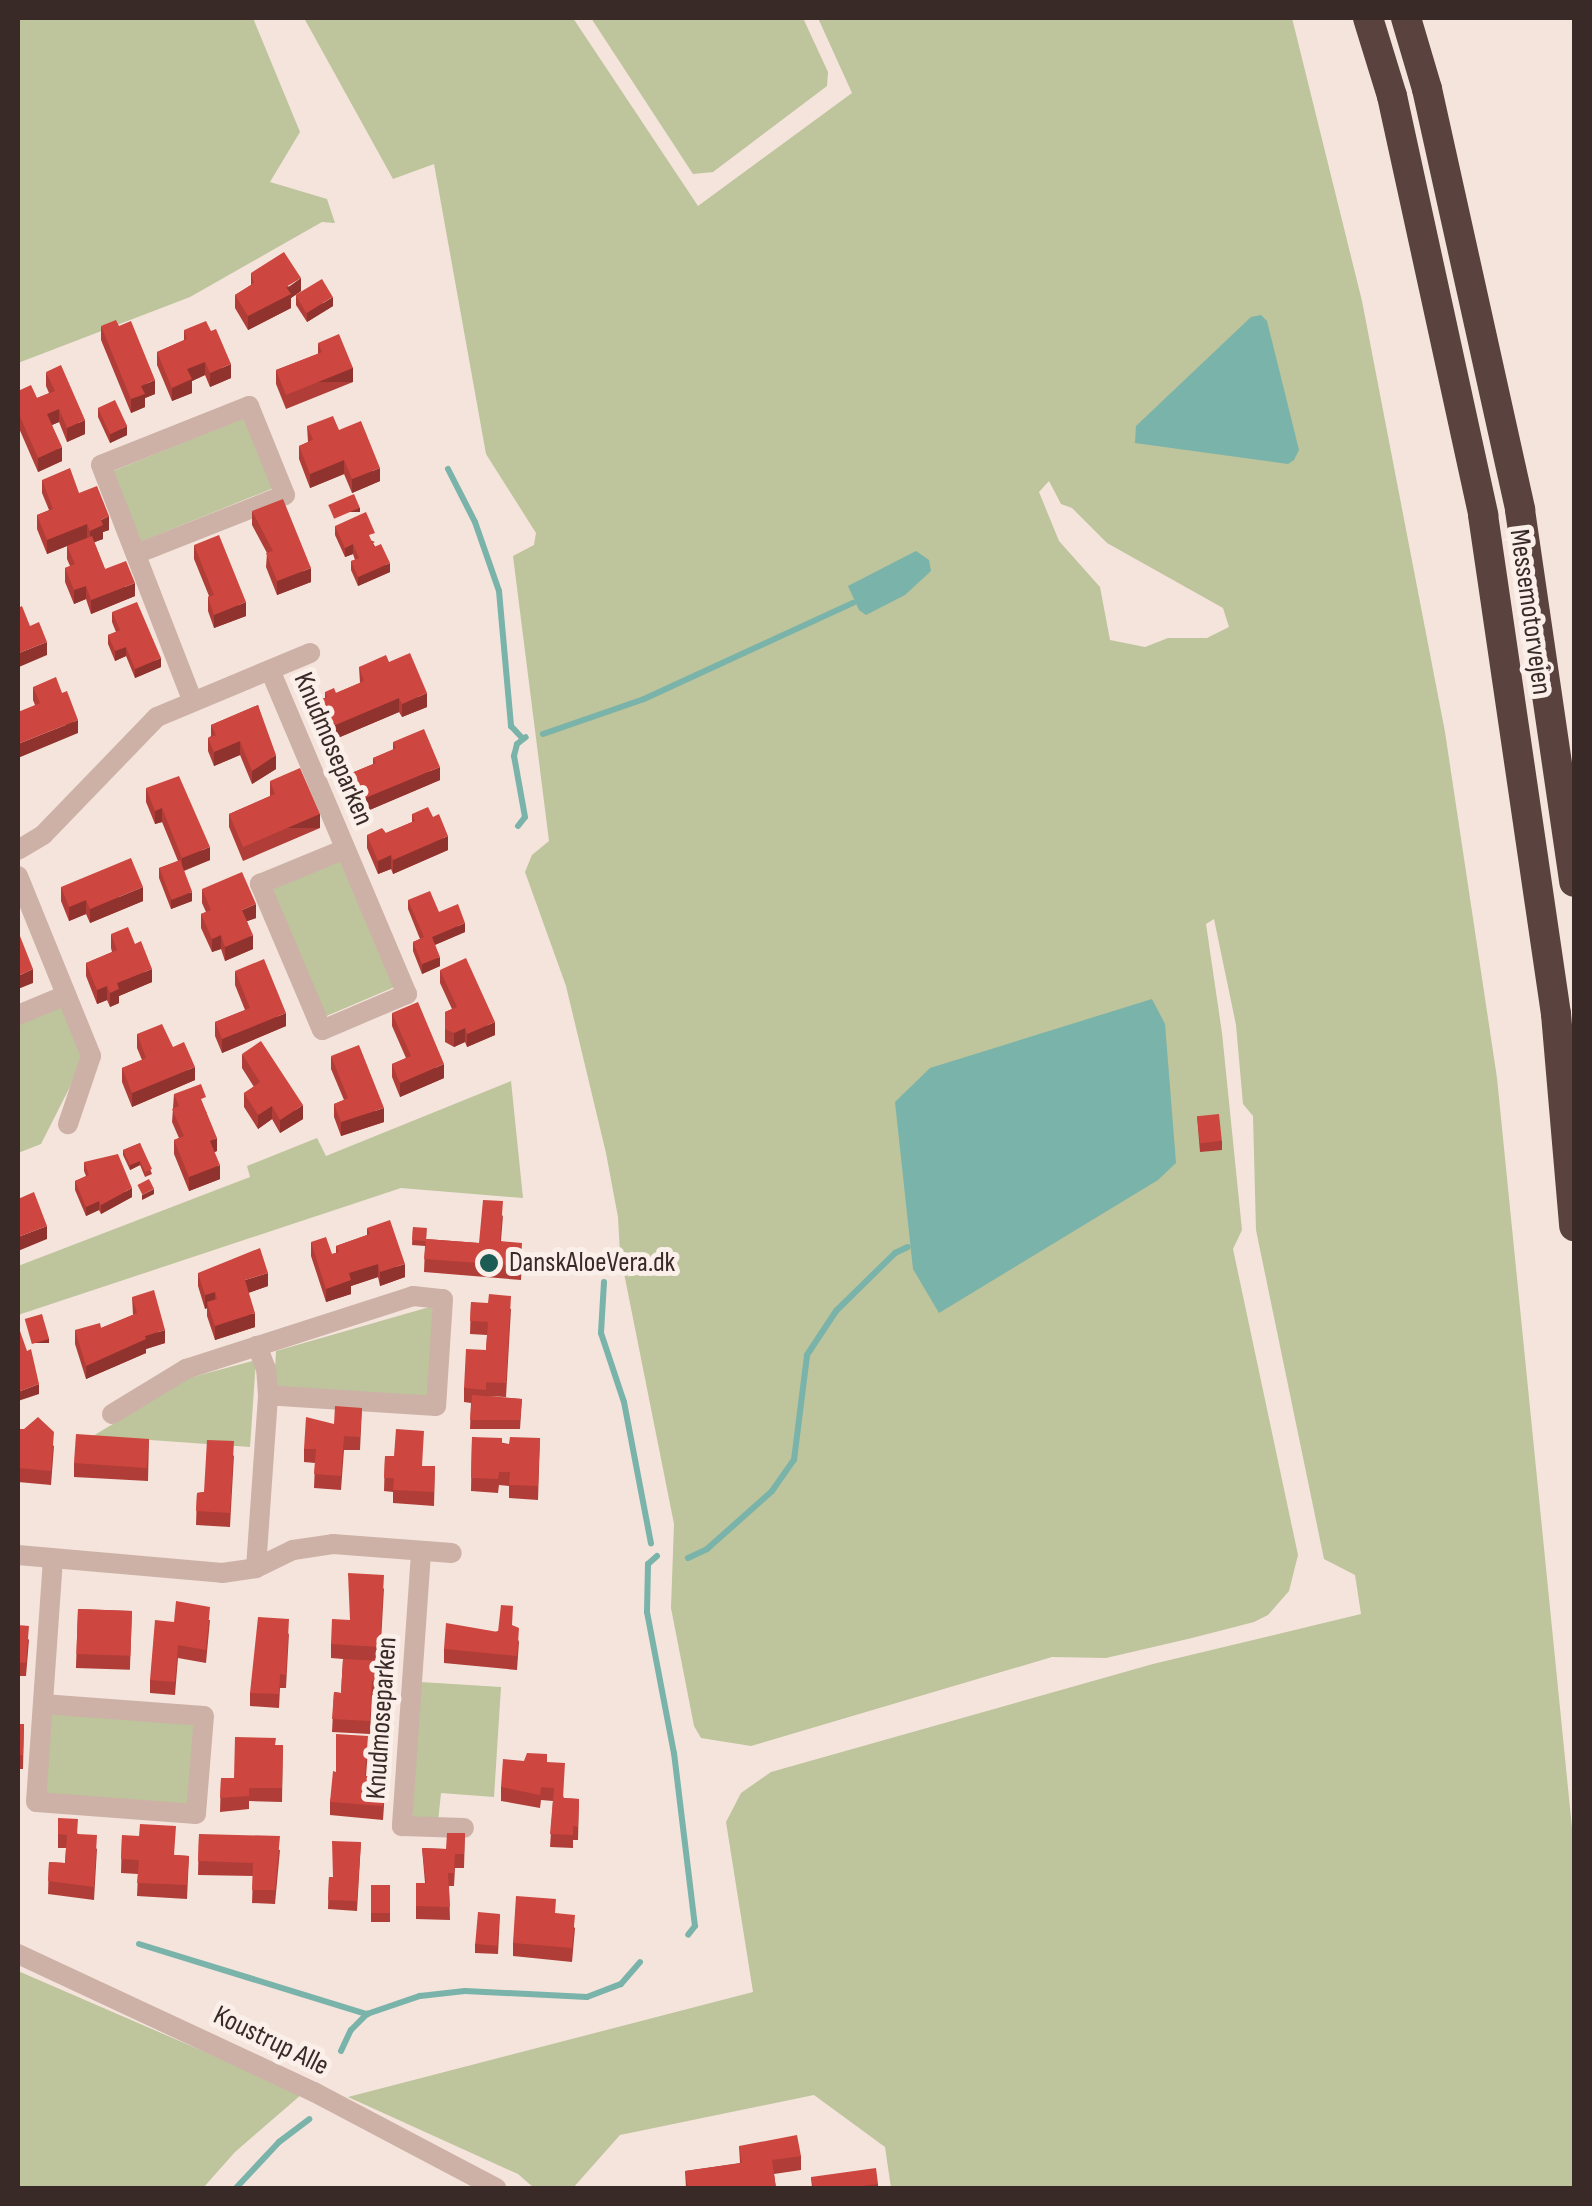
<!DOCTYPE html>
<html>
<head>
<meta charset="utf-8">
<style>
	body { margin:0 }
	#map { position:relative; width:1592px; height:2206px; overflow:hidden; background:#f4e4dc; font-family:"Sofia Sans Condensed",sans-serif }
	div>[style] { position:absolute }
	.green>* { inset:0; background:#bec49b; transform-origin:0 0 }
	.water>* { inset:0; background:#79b3aa }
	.stream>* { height:6px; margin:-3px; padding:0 3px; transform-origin:3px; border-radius:3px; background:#79b3aa }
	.street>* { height:20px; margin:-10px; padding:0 10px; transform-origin:10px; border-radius:10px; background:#cdb1a7 }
	.highway>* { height:30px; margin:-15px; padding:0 15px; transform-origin:15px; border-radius:15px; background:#5a423e }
	.wall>* { inset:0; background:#b03d37; transform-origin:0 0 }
	.shaded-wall>* { inset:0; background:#90322d; transform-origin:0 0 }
	.building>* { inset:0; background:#cd4740; transform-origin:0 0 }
	.dots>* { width:28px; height:28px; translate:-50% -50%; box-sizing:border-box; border:5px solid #fbefe9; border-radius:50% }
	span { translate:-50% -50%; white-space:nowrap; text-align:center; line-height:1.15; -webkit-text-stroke:10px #fbefe9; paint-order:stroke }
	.street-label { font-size:28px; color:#392a28 }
	.poi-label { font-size:28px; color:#392a28 }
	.left { translate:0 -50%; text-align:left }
	.frame { position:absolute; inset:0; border:20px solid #392a28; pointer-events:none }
</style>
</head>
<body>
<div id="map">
	<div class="green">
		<i style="clip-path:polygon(18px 18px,253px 18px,300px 132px,270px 182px,327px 199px,335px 223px,322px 222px,190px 297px,18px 363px)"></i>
		<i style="clip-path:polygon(evenodd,304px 18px,573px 18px,698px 206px,852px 93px,818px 18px,1292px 18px,1362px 301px,1445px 732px,1497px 1078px,1574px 1848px,1574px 2188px,891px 2188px,885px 2147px,814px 2095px,620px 2135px,573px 2188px,534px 2188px,518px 2174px,348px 2097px,753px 1992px,726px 1822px,741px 1793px,771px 1772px,1153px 1664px,1361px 1614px,1355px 1575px,1324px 1559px,1256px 1230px,1253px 1116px,1243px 1104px,1236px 1025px,1214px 919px,1206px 924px,1222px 1033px,1242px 1230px,1233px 1249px,1298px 1555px,1289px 1591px,1268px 1615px,1254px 1622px,1192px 1638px,1106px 1658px,1052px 1657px,751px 1746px,701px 1738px,694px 1726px,671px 1608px,674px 1524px,620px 1253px,618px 1217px,606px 1153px,566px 986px,525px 872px,532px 855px,549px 841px,513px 556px,534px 545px,536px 533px,486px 454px,434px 164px,393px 179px,304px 18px,1049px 481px,1061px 504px,1072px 508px,1107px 543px,1223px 608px,1229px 627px,1207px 638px,1168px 638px,1145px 647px,1110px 640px,1100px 587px,1059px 541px,1039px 492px,1049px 481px)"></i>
		<i style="clip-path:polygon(591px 18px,803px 18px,828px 72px,827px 86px,713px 172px,693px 174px)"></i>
		<i style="left:244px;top:418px;width:76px;height:144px;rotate:68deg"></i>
		<i style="left:340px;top:857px;width:141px;height:77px;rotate:67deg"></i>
		<i style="clip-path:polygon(61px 1004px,84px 1059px,41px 1144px,18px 1153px,18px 1022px)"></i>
		<i style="clip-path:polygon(511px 1081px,523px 1198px,401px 1188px,18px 1315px,18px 1266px,250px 1177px,247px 1166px,317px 1138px,326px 1156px)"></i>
		<i style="clip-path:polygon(433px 1306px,428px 1397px,274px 1389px,276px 1351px)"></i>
		<i style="clip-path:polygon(256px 1360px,250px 1447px,93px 1436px,189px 1378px)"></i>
		<i style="clip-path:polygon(420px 1682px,501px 1687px,494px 1797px,441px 1793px,438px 1822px,412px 1820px)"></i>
		<i style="left:50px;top:1713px;width:145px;height:82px;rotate:4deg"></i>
		<i style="clip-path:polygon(18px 1971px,302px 2094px,235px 2152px,203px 2188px,18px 2188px)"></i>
	</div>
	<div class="water">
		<i style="clip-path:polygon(1261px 315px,1267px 321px,1299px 450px,1294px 460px,1288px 464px,1135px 443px,1136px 426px,1251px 317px)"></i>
		<i style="clip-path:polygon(916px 551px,929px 560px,931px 571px,905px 595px,866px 615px,859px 610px,848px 586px)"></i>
		<i style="clip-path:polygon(1152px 999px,1165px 1024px,1176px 1163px,1158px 1180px,939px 1313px,913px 1269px,895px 1102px,930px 1068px)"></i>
	</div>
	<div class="stream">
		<i style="left:448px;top:469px;width:59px;rotate:63deg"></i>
		<i style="left:475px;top:522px;width:73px;rotate:70.8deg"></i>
		<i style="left:499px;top:591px;width:136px;rotate:84.9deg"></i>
		<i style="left:511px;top:726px;width:16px;rotate:47deg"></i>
		<i style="left:543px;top:734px;width:107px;rotate:-19.1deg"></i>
		<i style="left:644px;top:699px;width:230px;rotate:-24.7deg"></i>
		<i style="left:518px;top:826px;width:11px;rotate:-52deg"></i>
		<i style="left:525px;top:817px;width:62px;rotate:-100.2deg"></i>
		<i style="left:514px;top:756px;width:12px;rotate:-76deg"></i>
		<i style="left:517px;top:744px;width:11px;rotate:-38deg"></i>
		<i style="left:604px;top:1282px;width:51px;rotate:93.4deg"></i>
		<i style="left:601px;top:1333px;width:73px;rotate:71.6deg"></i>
		<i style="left:624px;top:1402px;width:144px;rotate:79.2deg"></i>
		<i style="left:657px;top:1556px;width:12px;rotate:138deg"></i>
		<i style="left:648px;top:1564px;width:48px;rotate:91.2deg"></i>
		<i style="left:647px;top:1612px;width:144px;rotate:79.2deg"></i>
		<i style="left:674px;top:1753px;width:174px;rotate:83.1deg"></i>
		<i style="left:695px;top:1926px;width:11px;rotate:128deg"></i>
		<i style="left:688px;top:1558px;width:21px;rotate:-25deg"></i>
		<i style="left:707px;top:1549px;width:87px;rotate:-41.7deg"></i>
		<i style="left:772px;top:1491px;width:38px;rotate:-55deg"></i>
		<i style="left:794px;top:1460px;width:106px;rotate:-82.9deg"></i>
		<i style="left:807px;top:1355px;width:53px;rotate:-56.6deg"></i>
		<i style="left:836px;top:1311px;width:83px;rotate:-44.5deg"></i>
		<i style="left:895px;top:1253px;width:14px;rotate:-25deg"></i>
		<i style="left:139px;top:1944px;width:239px;rotate:17.1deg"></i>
		<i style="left:341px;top:2051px;width:23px;rotate:-65deg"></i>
		<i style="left:351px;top:2030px;width:23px;rotate:-45deg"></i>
		<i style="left:367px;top:2014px;width:56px;rotate:-18.8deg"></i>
		<i style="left:420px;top:1996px;width:45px;rotate:-6.3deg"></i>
		<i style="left:465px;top:1991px;width:122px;rotate:2.8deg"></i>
		<i style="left:587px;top:1997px;width:36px;rotate:-21deg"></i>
		<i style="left:621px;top:1984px;width:29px;rotate:-49deg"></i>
		<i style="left:236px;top:2188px;width:63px;rotate:-46.9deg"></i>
		<i style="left:279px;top:2142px;width:38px;rotate:-37deg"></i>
	</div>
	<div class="street">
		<i style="left:136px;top:554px;width:160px;rotate:-21.6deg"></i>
		<i style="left:285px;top:495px;width:96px;rotate:-112deg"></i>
		<i style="left:249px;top:406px;width:159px;rotate:158.3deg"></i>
		<i style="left:101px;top:465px;width:252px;rotate:68.8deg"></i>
		<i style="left:270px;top:670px;width:352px;rotate:67.1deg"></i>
		<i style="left:407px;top:994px;width:92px;rotate:157deg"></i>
		<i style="left:322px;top:1030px;width:159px;rotate:-113deg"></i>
		<i style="left:260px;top:884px;width:92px;rotate:-22.4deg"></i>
		<i style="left:18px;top:850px;width:29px;rotate:-31deg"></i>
		<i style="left:43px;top:835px;width:164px;rotate:-46deg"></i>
		<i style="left:157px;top:717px;width:166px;rotate:-22.7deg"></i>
		<i style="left:18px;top:876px;width:194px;rotate:67.9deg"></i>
		<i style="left:91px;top:1056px;width:72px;rotate:108.7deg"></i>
		<i style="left:18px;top:1015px;width:52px;rotate:-22.6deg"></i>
		<i style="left:112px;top:1414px;width:87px;rotate:-31.3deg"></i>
		<i style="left:186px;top:1369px;width:238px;rotate:-17.8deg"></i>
		<i style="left:413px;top:1296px;width:30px;rotate:6deg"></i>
		<i style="left:443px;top:1299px;width:107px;rotate:93.7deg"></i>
		<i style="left:436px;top:1406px;width:168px;rotate:-176.3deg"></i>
		<i style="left:421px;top:1553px;width:274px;rotate:94deg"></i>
		<i style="left:402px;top:1826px;width:62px;rotate:1.8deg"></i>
		<i style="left:18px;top:1555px;width:205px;rotate:5deg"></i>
		<i style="left:222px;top:1573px;width:34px;rotate:-8deg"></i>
		<i style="left:256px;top:1568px;width:41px;rotate:-25.9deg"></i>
		<i style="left:293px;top:1550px;width:40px;rotate:-8.5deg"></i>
		<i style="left:333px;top:1544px;width:119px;rotate:4.3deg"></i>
		<i style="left:256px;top:1568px;width:173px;rotate:-86deg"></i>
		<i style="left:268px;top:1395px;width:26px;rotate:-94deg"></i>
		<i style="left:266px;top:1369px;width:25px;rotate:-111deg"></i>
		<i style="left:43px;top:1704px;width:161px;rotate:4.3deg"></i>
		<i style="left:204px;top:1716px;width:98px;rotate:94.7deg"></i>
		<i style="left:196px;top:1814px;width:160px;rotate:-175.7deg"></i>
		<i style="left:36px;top:1802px;width:242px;rotate:-86deg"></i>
		<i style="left:18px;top:1954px;width:327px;rotate:25deg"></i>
		<i style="left:314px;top:2092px;width:206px;rotate:27.8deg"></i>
	</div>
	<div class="highway">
		<i style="left:1368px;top:18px;width:82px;rotate:72.9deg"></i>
		<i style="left:1392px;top:96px;width:429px;rotate:77.7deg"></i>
		<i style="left:1483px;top:515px;width:504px;rotate:81.68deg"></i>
		<i style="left:1556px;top:1014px;width:213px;rotate:85.1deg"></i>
		<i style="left:1406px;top:18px;width:74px;rotate:73.5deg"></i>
		<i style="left:1427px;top:89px;width:431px;rotate:77.5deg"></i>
		<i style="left:1520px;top:510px;width:376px;rotate:81.7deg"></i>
	</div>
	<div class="wall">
		<i style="clip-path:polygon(251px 273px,301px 291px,291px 298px,291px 308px,248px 330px,235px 308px,235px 295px,251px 285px)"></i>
		<i style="clip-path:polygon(296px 296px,333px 306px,307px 322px,296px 305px)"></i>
		<i style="clip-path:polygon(101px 326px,155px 394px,145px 398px,145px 407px,131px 413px,101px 340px)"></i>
		<i style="clip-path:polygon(184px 330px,231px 378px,210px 387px,205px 375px,192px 381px,192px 393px,172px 401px,157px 365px,157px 352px,184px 340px)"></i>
		<i style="clip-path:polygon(318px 343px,353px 382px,286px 409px,276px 384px,276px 370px,318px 354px)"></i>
		<i style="clip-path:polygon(46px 372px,85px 434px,67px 442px,59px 422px,52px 425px,62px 461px,38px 472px,18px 426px,18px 391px,37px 398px,49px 393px,46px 386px)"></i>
		<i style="clip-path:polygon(98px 408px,127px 435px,110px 443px,98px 417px)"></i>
		<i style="clip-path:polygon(307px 426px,339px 430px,380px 481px,352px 493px,344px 474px,310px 488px,299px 459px,299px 446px,308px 442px)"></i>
		<i style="clip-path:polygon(42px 480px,79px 493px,109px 530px,103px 532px,103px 539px,94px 542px,105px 569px,135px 596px,91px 614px,86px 599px,74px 604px,65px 582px,65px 568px,70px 566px,67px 559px,67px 546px,47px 554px,37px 529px,37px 515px,49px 510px,42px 493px)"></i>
		<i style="clip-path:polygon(252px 511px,311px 582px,277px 595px,266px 567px,267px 553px,252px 525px)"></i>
		<i style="clip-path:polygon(335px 526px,375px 542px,373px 543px,390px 572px,358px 586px,351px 570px,351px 561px,355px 560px,353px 554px,345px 557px,335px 535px)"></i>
		<i style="clip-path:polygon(194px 545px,246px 616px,214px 628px,208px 611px,208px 597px,209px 596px,194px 559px)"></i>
		<i style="clip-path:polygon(112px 612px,161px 667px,135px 678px,126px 656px,115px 661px,108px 644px,108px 635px,116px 632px,112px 622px)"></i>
		<i style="clip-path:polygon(389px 662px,427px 707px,402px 717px,399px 712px,333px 740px,322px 712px,322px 699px,325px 698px,325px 692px,336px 693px,360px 683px,359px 667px)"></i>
		<i style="clip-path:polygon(33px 687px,62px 693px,78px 733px,35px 705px,33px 700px)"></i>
		<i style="clip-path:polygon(258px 705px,276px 769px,252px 784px,240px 755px,214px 766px,208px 751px,208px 738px,211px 736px,211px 725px)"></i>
		<i style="clip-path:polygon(393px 742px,440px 780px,353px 817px,342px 791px,342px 777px,373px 764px,373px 758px,393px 750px)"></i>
		<i style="clip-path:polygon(270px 781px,320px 828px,243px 861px,229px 827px,229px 814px,270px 796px)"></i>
		<i style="clip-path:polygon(146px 788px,210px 860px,184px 871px,192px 901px,171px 909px,159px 878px,159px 868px,178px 861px,162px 822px,155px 824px,146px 802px)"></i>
		<i style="clip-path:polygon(412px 814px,433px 817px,448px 850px,393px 874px,391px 869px,378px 874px,367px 848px,367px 835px,386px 833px,412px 822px)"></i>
		<i style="clip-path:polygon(61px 887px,143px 901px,90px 923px,86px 914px,69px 921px,61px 901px)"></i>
		<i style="clip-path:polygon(202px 889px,256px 918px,247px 921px,253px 949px,225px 961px,221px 949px,212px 952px,201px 928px,201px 914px,206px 912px,202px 903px)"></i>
		<i style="clip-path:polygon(408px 900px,439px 912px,465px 932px,435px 945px,440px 966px,422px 974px,413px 951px,413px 942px,420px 939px,408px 909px)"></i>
		<i style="clip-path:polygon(111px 934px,152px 982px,119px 996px,119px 1003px,110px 1007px,107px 1000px,97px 1004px,86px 976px,86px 963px,112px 952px,111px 948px)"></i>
		<i style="clip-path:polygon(440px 970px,495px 1035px,467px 1047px,465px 1042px,454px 1047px,445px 1042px,445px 1012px,452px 1009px,440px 983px)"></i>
		<i style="clip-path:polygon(235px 971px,286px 1026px,222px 1053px,215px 1036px,215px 1022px,245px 1010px,235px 985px)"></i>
		<i style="clip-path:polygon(392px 1013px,444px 1078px,400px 1097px,392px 1077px,392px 1064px,406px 1058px,392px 1026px)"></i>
		<i style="clip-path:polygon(137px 1034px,173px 1047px,195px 1080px,132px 1107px,122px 1082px,122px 1068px,142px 1060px,137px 1048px)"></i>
		<i style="clip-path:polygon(242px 1054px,303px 1119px,280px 1133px,272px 1119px,258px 1129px,244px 1107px,244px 1093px,254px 1087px,242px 1068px)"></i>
		<i style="clip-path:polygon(331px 1056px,384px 1122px,341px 1136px,334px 1117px,334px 1104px,344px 1100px,331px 1069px)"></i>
		<i style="clip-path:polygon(174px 1094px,206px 1111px,217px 1151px,214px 1152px,220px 1179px,189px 1191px,174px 1154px,174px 1140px,179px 1138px,172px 1122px)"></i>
		<i style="clip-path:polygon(1197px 1116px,1222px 1141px,1222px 1150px,1200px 1152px)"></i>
		<i style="clip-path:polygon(140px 1143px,152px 1174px,145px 1177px,140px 1165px,130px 1170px,123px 1155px,123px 1150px)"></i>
		<i style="clip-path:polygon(84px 1162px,132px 1197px,101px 1214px,99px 1210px,86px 1216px,75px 1190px,75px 1181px,86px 1176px,84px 1171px)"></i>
		<i style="clip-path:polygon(503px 1215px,501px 1241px,522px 1256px,521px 1280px,424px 1272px,425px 1246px,412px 1245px,413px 1227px,426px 1239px,479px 1243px)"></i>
		<i style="clip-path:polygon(367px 1228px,405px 1277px,380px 1286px,378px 1277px,351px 1286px,351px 1294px,326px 1302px,311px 1256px,311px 1242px,332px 1254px,336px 1253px,336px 1246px,367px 1235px)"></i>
		<i style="clip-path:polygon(198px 1273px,268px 1286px,248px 1293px,255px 1327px,215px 1340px,207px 1316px,207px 1308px,205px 1309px,198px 1286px)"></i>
		<i style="clip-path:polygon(132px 1297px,165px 1343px,146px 1349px,146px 1353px,86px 1379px,75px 1344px,75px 1330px,101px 1328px,133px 1315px)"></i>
		<i style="clip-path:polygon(471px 1302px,511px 1309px,506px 1397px,486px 1396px,522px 1399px,520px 1429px,470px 1429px,471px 1403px,464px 1402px,464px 1388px,486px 1350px,487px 1335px,470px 1334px)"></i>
		<i style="clip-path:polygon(362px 1408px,360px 1450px,344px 1450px,341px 1490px,314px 1488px,315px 1463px,304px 1462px,304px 1449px,334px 1424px)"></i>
		<i style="clip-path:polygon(18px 1429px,24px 1429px,54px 1446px,51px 1485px,18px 1482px)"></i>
		<i style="clip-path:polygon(472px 1437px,509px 1444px,540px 1438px,538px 1500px,509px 1498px,509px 1486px,499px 1485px,498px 1493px,471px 1491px)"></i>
		<i style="clip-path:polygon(149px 1439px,148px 1481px,74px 1477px,74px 1463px)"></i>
		<i style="clip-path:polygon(234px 1455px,230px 1527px,196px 1525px,197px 1493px,204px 1492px)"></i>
		<i style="clip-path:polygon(385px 1456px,423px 1466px,435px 1466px,434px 1506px,393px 1503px,393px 1492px,384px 1491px)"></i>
		<i style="clip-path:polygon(384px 1588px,380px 1660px,388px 1661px,387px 1696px,372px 1695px,370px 1734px,332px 1732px,334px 1692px,341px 1693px,343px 1659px,331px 1658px,331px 1644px,350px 1620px)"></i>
		<i style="left:78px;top:1609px;width:54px;height:59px;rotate:2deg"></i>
		<i style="clip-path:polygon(210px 1620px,206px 1663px,178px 1658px,175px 1695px,150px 1693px,150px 1680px,174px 1622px)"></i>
		<i style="clip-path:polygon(18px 1625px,29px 1640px,26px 1676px,18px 1676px)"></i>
		<i style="clip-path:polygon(513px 1626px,519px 1642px,517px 1670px,444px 1663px,444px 1649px)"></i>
		<i style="clip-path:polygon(289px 1633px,286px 1688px,280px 1688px,279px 1708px,250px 1706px,250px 1693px)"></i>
		<i style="clip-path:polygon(18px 1724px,24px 1724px,23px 1769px,18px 1769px)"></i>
		<i style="clip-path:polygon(275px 1745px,283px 1745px,282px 1802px,249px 1801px,249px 1809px,220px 1812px,221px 1778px,234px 1778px)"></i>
		<i style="clip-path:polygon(368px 1750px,366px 1776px,385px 1791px,383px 1820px,330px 1815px,330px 1802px,336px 1772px)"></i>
		<i style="clip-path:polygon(547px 1762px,564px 1798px,579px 1799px,578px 1840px,573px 1840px,573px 1848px,550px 1847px,553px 1801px,541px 1800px,540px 1808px,501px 1801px,501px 1787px)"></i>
		<i style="clip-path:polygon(58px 1818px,97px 1849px,94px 1900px,48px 1894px,49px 1862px,65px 1863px,66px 1848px,58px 1848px)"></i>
		<i style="clip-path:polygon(465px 1833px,464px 1868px,455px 1868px,454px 1886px,449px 1886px,450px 1920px,416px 1919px,416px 1883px,425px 1883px,422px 1848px,446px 1849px)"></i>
		<i style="clip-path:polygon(199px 1834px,280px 1850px,275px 1904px,252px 1903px,253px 1876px,198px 1875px)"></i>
		<i style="clip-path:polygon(122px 1835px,175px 1855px,189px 1856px,187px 1899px,137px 1896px,138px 1874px,121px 1873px)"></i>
		<i style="clip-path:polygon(361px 1842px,357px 1911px,328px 1909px,329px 1877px,333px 1877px)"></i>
		<i style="left:371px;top:1885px;width:19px;height:37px"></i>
		<i style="clip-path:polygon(556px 1913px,575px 1928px,572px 1962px,513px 1956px,513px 1943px)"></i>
		<i style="clip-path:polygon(500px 1914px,498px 1954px,475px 1953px,475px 1944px)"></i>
		<i style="clip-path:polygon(739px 2146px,801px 2156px,801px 2170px,774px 2174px,776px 2188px,686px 2188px,685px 2171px,740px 2163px)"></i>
		<i style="clip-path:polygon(811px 2177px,878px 2184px,878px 2188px,812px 2188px)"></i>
	</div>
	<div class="shaded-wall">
		<i style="clip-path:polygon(301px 278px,301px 291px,291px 298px,291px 308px,248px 330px,248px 316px)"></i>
		<i style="clip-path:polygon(333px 297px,333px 306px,307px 322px,307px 313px)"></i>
		<i style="clip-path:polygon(205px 362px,205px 375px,192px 381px,192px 393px,172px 401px,172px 388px,187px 369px)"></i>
		<i style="clip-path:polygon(231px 364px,231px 378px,210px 387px,210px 373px)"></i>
		<i style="left:353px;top:368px;width:14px;height:72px;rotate:90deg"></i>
		<i style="clip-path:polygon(155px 380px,155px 394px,145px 398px,145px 407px,131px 413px,131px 399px,141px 386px)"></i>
		<i style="clip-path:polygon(59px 409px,59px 422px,47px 427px,47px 414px)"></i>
		<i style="clip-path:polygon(85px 420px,85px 434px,67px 442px,67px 428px)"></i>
		<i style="clip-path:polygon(127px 426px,127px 435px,110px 443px,110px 434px)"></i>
		<i style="clip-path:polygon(62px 447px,62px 461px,38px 472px,38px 458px)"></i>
		<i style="clip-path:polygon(344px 460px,344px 474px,310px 488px,310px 474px)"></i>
		<i style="clip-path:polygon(380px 468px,380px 481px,352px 493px,352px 479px)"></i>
		<i style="left:360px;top:508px;width:4px;height:28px;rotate:90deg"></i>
		<i style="clip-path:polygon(109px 516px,109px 530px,103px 532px,103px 539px,90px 544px,90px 531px,101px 520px)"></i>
		<i style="clip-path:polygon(87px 524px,87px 538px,47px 554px,47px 540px)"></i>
		<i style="clip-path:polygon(353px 544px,353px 554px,345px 557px,345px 548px)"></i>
		<i style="clip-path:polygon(390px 563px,390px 572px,358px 586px,358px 577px)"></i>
		<i style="clip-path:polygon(311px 568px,311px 582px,277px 595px,277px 581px)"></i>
		<i style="clip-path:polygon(135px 583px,135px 596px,91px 614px,91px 600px)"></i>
		<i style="clip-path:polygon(86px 586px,86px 599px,74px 604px,74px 590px)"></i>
		<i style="clip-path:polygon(246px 602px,246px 616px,214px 628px,214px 615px)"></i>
		<i style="clip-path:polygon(47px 642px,47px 655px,19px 667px,19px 653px)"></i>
		<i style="clip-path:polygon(126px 647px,126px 656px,115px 661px,115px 651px)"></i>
		<i style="clip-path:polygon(161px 658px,161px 667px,135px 678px,135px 669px)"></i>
		<i style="clip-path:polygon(427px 693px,427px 707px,402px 717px,402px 704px)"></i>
		<i style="clip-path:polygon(399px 698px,399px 712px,333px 740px,333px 726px)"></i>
		<i style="clip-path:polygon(78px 720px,78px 733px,18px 758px,18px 744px)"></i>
		<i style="clip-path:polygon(240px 741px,240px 755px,214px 766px,214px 752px)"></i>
		<i style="clip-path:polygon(276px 755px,276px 769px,252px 784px,252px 771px)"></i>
		<i style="clip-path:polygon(440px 767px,440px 780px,353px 817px,353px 803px)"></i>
		<i style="clip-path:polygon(162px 808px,162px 822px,155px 824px,155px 811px)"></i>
		<i style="left:320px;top:814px;width:14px;height:84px;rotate:90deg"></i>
		<i style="clip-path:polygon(448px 836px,448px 850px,393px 874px,393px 860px)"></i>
		<i style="clip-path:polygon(210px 847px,210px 860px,182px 871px,182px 858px)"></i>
		<i style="clip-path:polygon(391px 855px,391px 869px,378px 874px,378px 861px)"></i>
		<i style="clip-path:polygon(143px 887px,143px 901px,90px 923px,90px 909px)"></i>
		<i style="clip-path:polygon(192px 892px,192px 901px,171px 909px,171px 900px)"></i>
		<i style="clip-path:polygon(86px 900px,86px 914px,69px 921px,69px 907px)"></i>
		<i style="clip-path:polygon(256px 904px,256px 918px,242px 923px,242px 910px)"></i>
		<i style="clip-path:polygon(465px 923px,465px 932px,432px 946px,432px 937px)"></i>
		<i style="clip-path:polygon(221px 935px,221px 949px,212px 952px,212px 939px)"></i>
		<i style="clip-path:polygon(253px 935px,253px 949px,225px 961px,225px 947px)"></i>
		<i style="clip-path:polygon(440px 957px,440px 966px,422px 974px,422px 964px)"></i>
		<i style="clip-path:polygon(33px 969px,33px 983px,18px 989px,18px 976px)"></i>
		<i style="clip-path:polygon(152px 969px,152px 982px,119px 996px,119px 1003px,110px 1007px,110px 993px,117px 983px)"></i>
		<i style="clip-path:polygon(107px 986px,107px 1000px,97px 1004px,97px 990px)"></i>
		<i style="clip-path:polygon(286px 1013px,286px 1026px,222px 1053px,222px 1039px)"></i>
		<i style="clip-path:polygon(495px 1022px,495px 1035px,467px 1047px,467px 1034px)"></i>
		<i style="clip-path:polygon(465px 1028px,465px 1042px,454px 1047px,454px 1033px)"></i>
		<i style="clip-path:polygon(444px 1064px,444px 1078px,400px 1097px,400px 1083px)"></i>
		<i style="clip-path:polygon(195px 1067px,195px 1080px,132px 1107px,132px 1093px)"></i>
		<i style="clip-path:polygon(303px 1105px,303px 1119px,280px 1133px,280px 1120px)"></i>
		<i style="clip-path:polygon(272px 1106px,272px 1119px,258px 1129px,258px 1115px)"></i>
		<i style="clip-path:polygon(384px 1108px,384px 1122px,341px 1136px,341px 1122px)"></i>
		<i style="clip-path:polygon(217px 1138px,217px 1151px,210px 1154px,210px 1141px)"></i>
		<i style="clip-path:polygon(140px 1161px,140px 1165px,130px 1170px,130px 1165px)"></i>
		<i style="clip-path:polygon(220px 1165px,220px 1179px,189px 1191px,189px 1177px)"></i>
		<i style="clip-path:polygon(132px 1188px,132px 1197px,101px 1214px,101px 1205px)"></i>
		<i style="clip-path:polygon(154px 1189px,154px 1194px,142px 1200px,142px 1195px)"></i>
		<i style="clip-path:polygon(99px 1201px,99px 1210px,86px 1216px,86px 1207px)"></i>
		<i style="clip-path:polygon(47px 1226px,47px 1239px,18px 1251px,18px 1237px)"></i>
		<i style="clip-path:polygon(378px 1264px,378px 1277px,351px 1286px,351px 1294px,326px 1302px,326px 1289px,349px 1273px)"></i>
		<i style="clip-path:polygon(405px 1264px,405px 1277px,380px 1286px,380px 1272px)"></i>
		<i style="clip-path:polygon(268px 1273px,268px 1286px,245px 1294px,245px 1280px)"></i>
		<i style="clip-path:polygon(215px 1292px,215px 1305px,207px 1302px,207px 1308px,205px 1309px,205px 1295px)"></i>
		<i style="clip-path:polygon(255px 1313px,255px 1327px,215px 1340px,215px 1326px)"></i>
		<i style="clip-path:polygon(165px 1330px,165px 1343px,146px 1349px,146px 1353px,86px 1379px,86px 1366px,145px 1336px)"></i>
		<i style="left:49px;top:1339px;width:4px;height:17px;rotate:90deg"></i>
		<i style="clip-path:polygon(39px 1384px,39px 1394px,18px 1401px,18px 1392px)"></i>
	</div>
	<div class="building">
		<i style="clip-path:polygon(284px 252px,301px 278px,286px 287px,291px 294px,248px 316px,235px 295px,254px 283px,251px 273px)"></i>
		<i style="left:322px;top:279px;width:21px;height:31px;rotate:59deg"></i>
		<i style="clip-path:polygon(116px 320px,119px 326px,131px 321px,155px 380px,141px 386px,145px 394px,131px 399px,101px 326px)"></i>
		<i style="clip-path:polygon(206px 321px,211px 331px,216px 329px,231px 364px,210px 373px,205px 362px,187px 369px,192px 379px,172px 388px,157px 352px,187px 339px,184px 330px)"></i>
		<i style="clip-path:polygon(339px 334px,353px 368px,286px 395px,276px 370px,322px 352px,318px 343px)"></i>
		<i style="clip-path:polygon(61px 365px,85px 420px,67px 428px,59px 409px,47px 414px,62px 447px,38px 458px,18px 412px,18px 391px,31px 385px,37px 398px,55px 391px,46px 372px)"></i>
		<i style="left:115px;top:400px;width:29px;height:19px;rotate:65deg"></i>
		<i style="clip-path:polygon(333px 416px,339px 430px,361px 421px,380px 468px,352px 479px,344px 460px,310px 474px,299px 446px,313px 440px,307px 426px)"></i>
		<i style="clip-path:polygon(70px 468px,79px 493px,97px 486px,109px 516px,101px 520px,103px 525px,90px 531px,87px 524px,47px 540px,37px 515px,53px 509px,42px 480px)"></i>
		<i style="left:354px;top:494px;width:15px;height:28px;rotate:67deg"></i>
		<i style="clip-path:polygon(283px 499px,311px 568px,277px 581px,266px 553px,273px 551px,252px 511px)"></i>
		<i style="clip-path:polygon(366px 512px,375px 533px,369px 535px,374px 547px,381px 544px,390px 563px,358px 577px,351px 561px,359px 558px,353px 544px,345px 548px,335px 526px)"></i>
		<i style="clip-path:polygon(219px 535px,246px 602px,214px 615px,208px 597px,214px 595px,194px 545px)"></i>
		<i style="clip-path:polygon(92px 536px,105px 569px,126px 561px,135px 583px,91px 600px,86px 586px,74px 590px,65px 568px,75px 564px,67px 546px)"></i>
		<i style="clip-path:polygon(137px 602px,161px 658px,135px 669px,126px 647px,115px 651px,108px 635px,120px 630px,112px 612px)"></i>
		<i style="clip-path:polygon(22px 606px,30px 626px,39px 622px,47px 642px,19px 653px,18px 608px)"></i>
		<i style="clip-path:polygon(410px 653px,427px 693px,402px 704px,399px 698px,333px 726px,322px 699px,327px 697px,325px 692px,334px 688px,336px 693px,364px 681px,359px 667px,386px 655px,389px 662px)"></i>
		<i style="clip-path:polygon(56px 677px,62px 693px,67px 691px,78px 720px,18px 744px,18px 712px,40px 703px,33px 687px)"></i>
		<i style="clip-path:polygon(258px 705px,276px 755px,252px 771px,240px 741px,214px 752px,208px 738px,216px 735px,211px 725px)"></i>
		<i style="clip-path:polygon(424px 729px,440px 767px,353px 803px,342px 777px,376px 763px,373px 758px,396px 748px,393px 742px)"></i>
		<i style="clip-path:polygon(300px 768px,320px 814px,243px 847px,229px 814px,275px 794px,270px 781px)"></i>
		<i style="clip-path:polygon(179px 776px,210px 847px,182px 858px,162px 808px,155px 811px,146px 788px)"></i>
		<i style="clip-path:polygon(428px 807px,433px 817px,439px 814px,448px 836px,393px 860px,391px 855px,378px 861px,367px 835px,382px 828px,386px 833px,415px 821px,412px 814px)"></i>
		<i style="clip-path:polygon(131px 858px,143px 887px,90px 909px,86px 900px,69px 907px,61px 887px)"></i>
		<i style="left:180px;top:860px;width:34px;height:22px;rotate:69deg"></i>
		<i style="clip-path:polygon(242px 872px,256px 904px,242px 910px,253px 935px,225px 947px,221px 935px,212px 939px,201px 914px,211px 910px,202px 889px)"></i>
		<i style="clip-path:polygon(430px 891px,439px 912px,458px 904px,465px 923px,432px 937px,440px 957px,422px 964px,413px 942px,424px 937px,408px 900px)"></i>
		<i style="clip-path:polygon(128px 927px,135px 944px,141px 941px,152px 969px,117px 983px,119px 989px,110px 993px,107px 986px,97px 990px,86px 963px,117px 950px,111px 934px)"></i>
		<i style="clip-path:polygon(18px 931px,33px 969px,18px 976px)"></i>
		<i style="clip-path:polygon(466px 958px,495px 1022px,467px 1034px,465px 1028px,454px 1033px,445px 1029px,445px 1012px,457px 1007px,440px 970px)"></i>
		<i style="clip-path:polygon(264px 959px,286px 1013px,222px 1039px,215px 1022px,250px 1008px,235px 971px)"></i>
		<i style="clip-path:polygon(418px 1002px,444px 1064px,400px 1083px,392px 1064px,411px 1056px,392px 1013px)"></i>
		<i style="clip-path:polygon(162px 1024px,173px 1047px,184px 1042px,195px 1067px,132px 1093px,122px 1068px,146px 1058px,137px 1034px)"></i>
		<i style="clip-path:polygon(261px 1041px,303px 1105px,280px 1120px,272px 1106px,258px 1115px,244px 1093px,260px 1082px,242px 1054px)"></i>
		<i style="clip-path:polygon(359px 1045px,384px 1108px,341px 1122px,334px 1104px,348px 1098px,331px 1056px)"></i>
		<i style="clip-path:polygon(201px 1084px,206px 1097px,201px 1099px,217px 1138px,210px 1141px,220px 1165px,189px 1177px,174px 1140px,184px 1136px,172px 1109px,179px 1106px,174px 1094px)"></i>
		<i style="left:1219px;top:1114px;width:27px;height:22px;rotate:84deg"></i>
		<i style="clip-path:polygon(140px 1143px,152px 1169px,145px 1172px,140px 1161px,130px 1165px,123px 1150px)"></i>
		<i style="clip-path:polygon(118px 1154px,132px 1188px,101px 1205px,99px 1201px,86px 1207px,75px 1181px,89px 1175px,84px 1162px)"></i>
		<i style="left:149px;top:1179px;width:11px;height:13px;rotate:63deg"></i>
		<i style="clip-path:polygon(34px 1192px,47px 1226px,18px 1237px,18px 1199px)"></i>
		<i style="clip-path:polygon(483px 1200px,503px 1201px,500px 1241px,522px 1243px,521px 1266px,424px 1259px,426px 1239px,479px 1243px)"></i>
		<i style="clip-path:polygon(390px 1220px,405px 1264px,380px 1272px,378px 1264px,349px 1273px,351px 1280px,326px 1289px,311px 1242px,326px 1237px,332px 1254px,339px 1252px,336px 1246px,370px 1234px,367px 1228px)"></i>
		<i style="left:413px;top:1227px;width:14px;height:13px;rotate:4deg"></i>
		<i style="clip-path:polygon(260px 1248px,268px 1273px,245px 1280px,255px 1313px,215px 1326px,207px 1302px,217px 1299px,215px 1292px,205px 1295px,198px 1273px)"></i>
		<i style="clip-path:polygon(154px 1290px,165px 1330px,145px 1336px,146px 1339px,86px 1366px,75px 1330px,100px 1323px,101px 1328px,137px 1313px,132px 1297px)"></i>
		<i style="clip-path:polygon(489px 1294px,511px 1296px,506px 1383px,486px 1382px,486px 1390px,464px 1388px,466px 1349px,486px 1350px,488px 1322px,470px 1321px,471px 1302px,488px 1303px)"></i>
		<i style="left:42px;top:1314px;width:26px;height:18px;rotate:74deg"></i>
		<i style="clip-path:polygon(20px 1331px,27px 1351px,31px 1349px,39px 1384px,18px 1392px,18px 1332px)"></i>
		<i style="clip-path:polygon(472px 1395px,522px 1399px,520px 1420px,470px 1420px)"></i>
		<i style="clip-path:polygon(335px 1406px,362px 1408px,360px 1437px,344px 1436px,341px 1476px,314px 1474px,316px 1449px,304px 1449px,306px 1417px,334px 1424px)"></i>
		<i style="clip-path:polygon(38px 1417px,54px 1432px,51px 1471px,18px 1468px,18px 1429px,24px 1429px)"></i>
		<i style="clip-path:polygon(396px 1429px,424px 1431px,422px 1466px,435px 1466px,434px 1492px,393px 1490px,394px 1478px,384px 1478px,385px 1456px,394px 1456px)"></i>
		<i style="left:76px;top:1434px;width:73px;height:29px;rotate:4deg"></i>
		<i style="clip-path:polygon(472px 1437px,502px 1438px,502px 1444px,509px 1444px,510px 1437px,540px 1438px,538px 1486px,509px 1485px,510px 1472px,499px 1472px,498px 1479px,471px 1478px)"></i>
		<i style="clip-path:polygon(207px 1440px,234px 1441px,230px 1513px,196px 1511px,197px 1493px,204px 1492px)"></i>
		<i style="clip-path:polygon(348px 1573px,384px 1575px,380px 1647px,331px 1644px,332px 1619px,350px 1620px)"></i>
		<i style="clip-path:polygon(176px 1601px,210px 1607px,206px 1650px,178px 1645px,175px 1682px,150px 1680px,155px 1620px,174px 1622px)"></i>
		<i style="clip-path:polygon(501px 1605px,513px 1606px,512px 1625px,519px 1628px,517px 1656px,444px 1649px,446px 1623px,498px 1632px)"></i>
		<i style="left:78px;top:1609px;width:54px;height:45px;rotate:2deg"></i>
		<i style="clip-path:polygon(258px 1617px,289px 1619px,286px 1675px,280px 1674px,279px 1694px,250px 1693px)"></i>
		<i style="clip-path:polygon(18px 1625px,29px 1626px,26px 1663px,18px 1662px)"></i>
		<i style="clip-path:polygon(343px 1659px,388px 1661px,387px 1682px,372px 1681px,370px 1721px,332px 1719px,334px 1692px,341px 1693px)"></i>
		<i style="clip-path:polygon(18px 1724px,24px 1724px,23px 1755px,18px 1755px)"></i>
		<i style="clip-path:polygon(336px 1734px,368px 1736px,365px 1776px,385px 1777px,383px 1806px,330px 1802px,333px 1771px,336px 1772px)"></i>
		<i style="clip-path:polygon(235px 1737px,276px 1738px,275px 1745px,283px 1745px,282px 1788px,249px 1788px,249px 1796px,220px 1798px,221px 1778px,234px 1778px)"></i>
		<i style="clip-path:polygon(527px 1753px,547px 1754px,547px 1762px,565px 1763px,563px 1798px,579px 1799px,578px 1827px,573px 1826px,573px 1835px,550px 1834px,554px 1788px,541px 1787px,540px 1795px,501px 1787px,503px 1759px,524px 1761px)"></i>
		<i style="clip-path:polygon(58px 1818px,78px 1819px,77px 1834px,97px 1835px,94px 1887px,48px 1881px,49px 1862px,65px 1863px,67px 1835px,58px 1834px)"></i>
		<i style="clip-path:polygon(140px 1824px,176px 1826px,174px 1855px,189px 1856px,187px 1885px,137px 1883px,139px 1860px,121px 1859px,122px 1835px,139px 1836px)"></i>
		<i style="clip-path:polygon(447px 1833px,465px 1833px,464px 1854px,455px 1854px,454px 1873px,448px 1873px,450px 1907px,416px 1906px,416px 1883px,426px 1883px,422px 1848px,446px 1849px)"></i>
		<i style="clip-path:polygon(199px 1834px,280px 1836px,275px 1890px,252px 1890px,253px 1863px,198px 1861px)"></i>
		<i style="clip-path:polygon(332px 1841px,361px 1842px,357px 1901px,328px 1900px,329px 1877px,333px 1877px)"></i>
		<i style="left:371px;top:1885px;width:19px;height:28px"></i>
		<i style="clip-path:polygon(516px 1896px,556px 1899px,555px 1913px,575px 1915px,572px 1948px,513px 1943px)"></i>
		<i style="left:478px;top:1912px;width:22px;height:32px;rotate:5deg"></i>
		<i style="clip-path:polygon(797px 2135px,801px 2156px,772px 2160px,776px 2188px,688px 2188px,685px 2171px,742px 2163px,739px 2146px)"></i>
		<i style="clip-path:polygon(876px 2168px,878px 2184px,846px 2188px,813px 2188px,811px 2177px)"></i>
	</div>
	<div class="dots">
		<i style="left:489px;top:1263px;background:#1b5d54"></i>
	</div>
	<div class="street-label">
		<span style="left:1530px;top:612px;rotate:82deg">Messemotorvejen</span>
		<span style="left:333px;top:749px;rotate:67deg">Knudmoseparken</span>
		<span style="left:382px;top:1718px;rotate:-86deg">Knudmoseparken</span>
		<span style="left:271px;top:2041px;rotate:26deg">Koustrup Alle</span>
	</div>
	<div class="poi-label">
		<span class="left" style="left:509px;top:1263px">DanskAloeVera.dk</span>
	</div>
	<div class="frame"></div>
</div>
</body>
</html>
